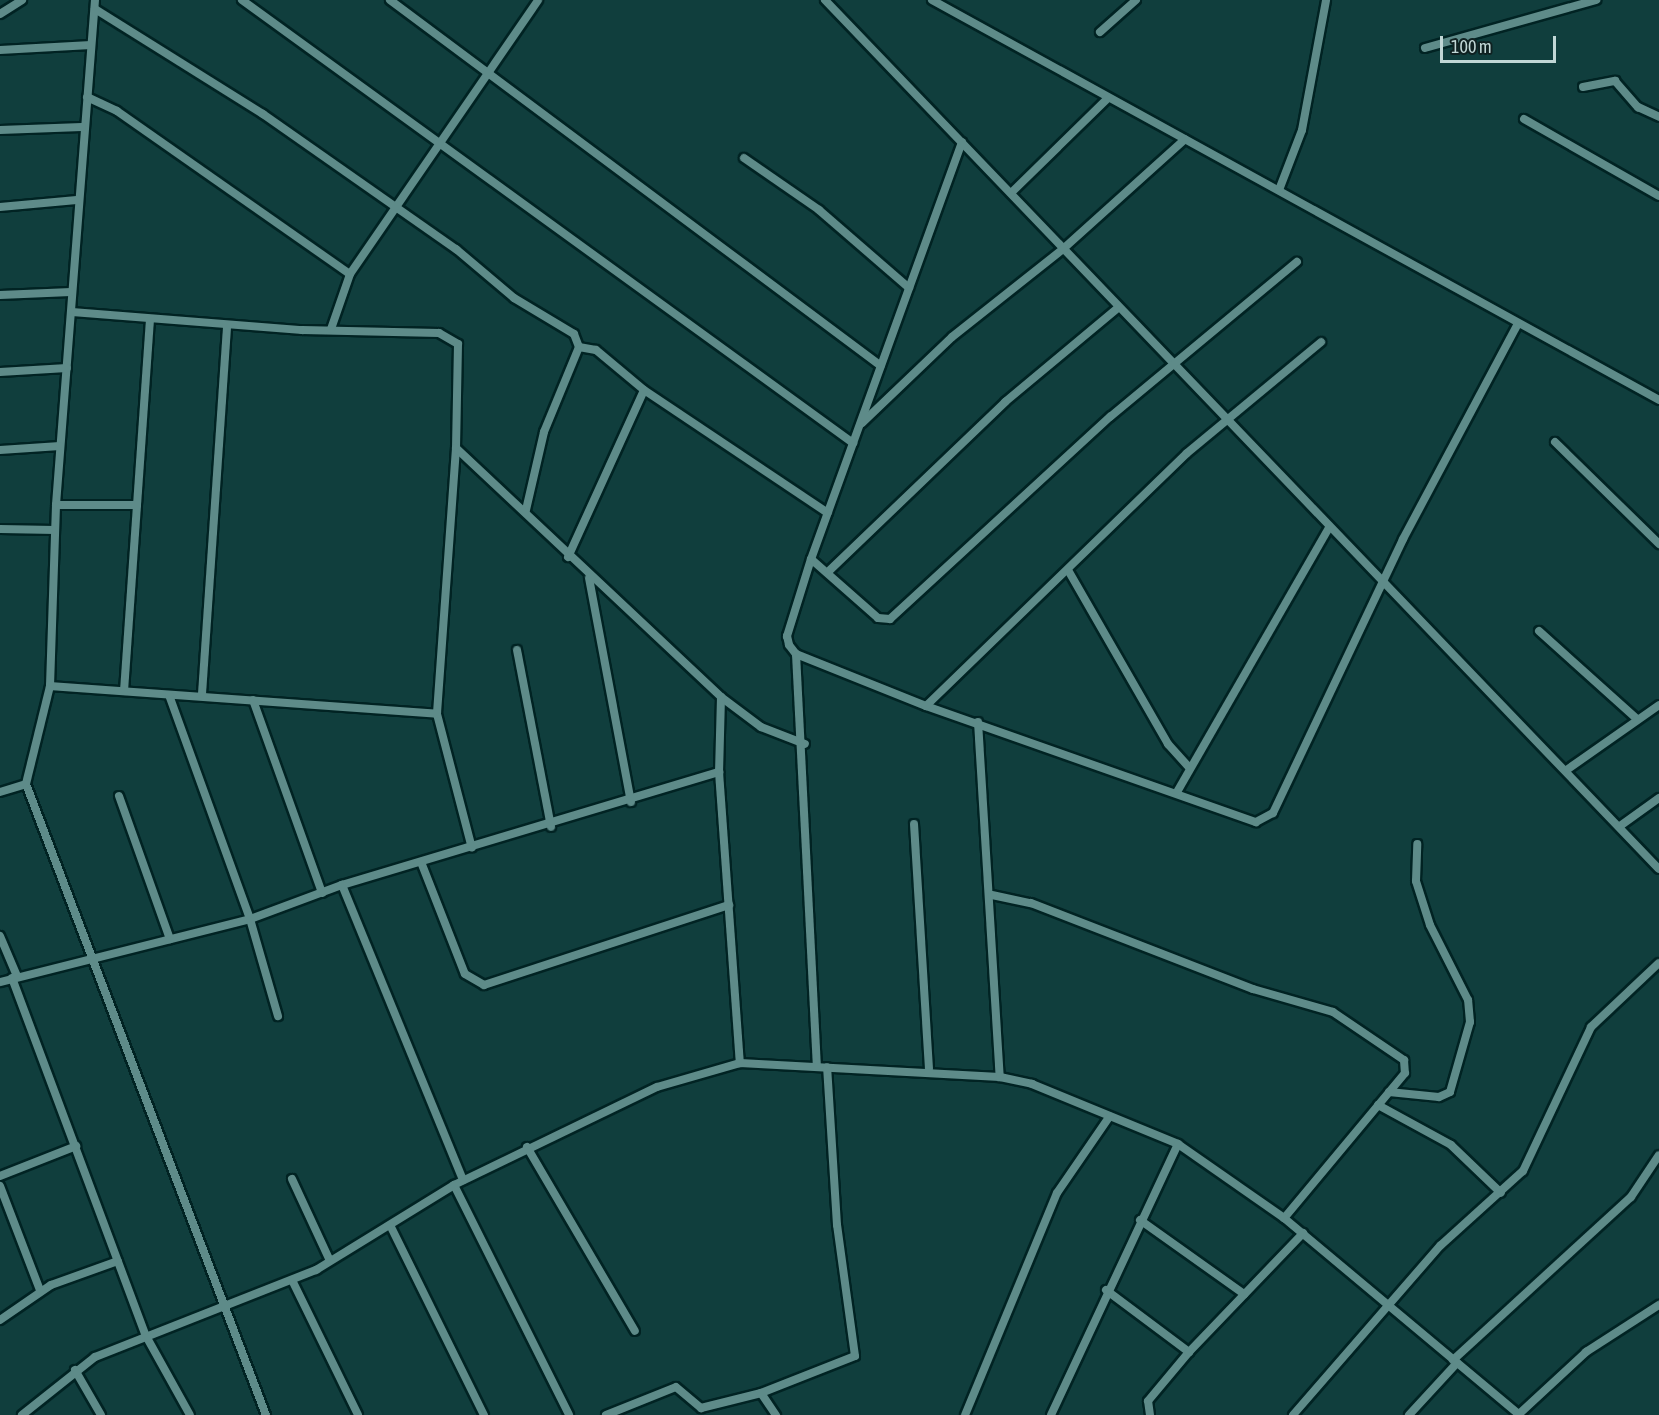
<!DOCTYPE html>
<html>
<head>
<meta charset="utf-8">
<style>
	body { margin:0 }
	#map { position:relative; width:1659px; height:1415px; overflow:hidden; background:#103e3d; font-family:"Asap Condensed",sans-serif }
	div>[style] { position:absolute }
	.roads { filter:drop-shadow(2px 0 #012323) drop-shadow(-2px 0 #012323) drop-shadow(0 2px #012323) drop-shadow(0 -2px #012323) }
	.minor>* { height:8px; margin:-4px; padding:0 4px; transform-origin:4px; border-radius:4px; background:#5e8b89 }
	span { translate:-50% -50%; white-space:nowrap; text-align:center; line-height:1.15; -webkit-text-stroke:4.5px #0f2121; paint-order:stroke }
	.scale { position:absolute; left:1440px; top:36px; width:116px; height:27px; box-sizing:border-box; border:3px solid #c1d7d6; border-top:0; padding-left:8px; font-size:18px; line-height:21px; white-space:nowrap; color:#c1d7d6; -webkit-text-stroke:4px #0f2121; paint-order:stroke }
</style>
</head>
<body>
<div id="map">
	<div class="roads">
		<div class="minor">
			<i style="left:95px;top:0;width:507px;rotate:94.42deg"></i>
			<i style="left:56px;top:505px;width:181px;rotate:91.9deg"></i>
			<i style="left:50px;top:686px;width:101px;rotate:103.8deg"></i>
			<i style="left:26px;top:784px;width:675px;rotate:69.18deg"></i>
			<i style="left:242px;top:0;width:755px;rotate:35.94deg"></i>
			<i style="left:390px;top:0;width:612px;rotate:36.7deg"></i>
			<i style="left:825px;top:0;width:1204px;rotate:46.18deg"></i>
			<i style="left:932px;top:0;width:830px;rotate:28.82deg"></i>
			<i style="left:95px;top:9px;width:198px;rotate:32deg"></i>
			<i style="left:263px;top:114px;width:236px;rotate:35deg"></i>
			<i style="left:456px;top:249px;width:76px;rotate:40.2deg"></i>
			<i style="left:514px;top:298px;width:70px;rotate:31deg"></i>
			<i style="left:574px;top:334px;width:14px;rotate:69deg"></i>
			<i style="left:579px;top:347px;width:92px;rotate:112.4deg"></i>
			<i style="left:544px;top:432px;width:80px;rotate:103deg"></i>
			<i style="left:0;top:14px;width:26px;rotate:-32deg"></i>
			<i style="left:1100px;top:32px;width:48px;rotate:-41.6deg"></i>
			<i style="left:1425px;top:48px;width:178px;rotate:-15.7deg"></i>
			<i style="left:0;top:50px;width:91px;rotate:-3.1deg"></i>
			<i style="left:1583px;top:87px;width:33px;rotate:-11deg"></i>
			<i style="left:1615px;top:81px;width:35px;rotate:49deg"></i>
			<i style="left:1638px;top:107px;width:23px;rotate:25deg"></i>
			<i style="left:87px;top:97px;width:33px;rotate:25deg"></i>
			<i style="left:117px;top:111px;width:284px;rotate:35deg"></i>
			<i style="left:1524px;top:119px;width:155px;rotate:29.7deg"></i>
			<i style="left:0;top:130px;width:82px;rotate:-2.1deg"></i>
			<i style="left:962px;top:142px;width:443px;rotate:109.9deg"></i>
			<i style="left:811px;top:559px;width:81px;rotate:107.3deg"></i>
			<i style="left:787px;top:636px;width:9px;rotate:77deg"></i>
			<i style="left:789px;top:645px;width:11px;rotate:52deg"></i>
			<i style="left:796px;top:654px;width:140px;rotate:21.8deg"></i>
			<i style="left:926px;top:706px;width:350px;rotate:19.4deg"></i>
			<i style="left:1256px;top:822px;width:19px;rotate:-28deg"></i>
			<i style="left:1273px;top:813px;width:303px;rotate:-64.6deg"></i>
			<i style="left:1403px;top:539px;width:244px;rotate:-61.9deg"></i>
			<i style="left:744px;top:158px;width:91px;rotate:34.7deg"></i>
			<i style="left:819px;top:210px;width:119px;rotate:40.9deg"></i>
			<i style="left:1279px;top:190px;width:64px;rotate:-69deg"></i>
			<i style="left:1302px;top:130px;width:132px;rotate:-79.5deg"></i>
			<i style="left:1011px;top:193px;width:136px;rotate:-44.4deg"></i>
			<i style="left:0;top:207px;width:77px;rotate:-5.2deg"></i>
			<i style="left:0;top:295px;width:71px;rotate:-2.4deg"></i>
			<i style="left:72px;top:312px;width:231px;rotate:4.5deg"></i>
			<i style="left:302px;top:330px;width:137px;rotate:1.3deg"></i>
			<i style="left:439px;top:333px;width:22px;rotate:30deg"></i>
			<i style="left:458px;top:344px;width:104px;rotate:91.1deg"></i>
			<i style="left:456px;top:448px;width:267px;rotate:94.1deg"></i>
			<i style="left:437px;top:714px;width:138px;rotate:75.4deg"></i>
			<i style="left:331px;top:329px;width:58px;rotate:-70.9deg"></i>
			<i style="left:350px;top:274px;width:332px;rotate:-55.5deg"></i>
			<i style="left:579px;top:347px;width:17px;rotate:10deg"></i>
			<i style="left:596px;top:350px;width:62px;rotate:39.8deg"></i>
			<i style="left:644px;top:390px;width:221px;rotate:33.8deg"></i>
			<i style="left:0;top:372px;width:67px;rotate:-3.4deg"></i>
			<i style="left:862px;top:423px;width:124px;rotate:-43.7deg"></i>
			<i style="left:952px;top:337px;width:142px;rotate:-38.4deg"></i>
			<i style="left:1063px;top:249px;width:164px;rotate:-42deg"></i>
			<i style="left:1555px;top:442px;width:146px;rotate:44.4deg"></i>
			<i style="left:456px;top:448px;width:364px;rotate:43.2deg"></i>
			<i style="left:721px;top:697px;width:50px;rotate:36.9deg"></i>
			<i style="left:761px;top:727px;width:47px;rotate:21.1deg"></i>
			<i style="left:0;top:450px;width:60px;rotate:-3.8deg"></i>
			<i style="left:56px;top:505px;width:81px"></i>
			<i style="left:0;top:529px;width:55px;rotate:1deg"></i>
			<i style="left:568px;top:557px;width:183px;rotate:-65.5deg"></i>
			<i style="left:811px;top:559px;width:89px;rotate:41.4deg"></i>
			<i style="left:878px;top:618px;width:12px;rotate:5deg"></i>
			<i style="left:890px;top:619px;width:299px;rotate:-42.6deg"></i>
			<i style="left:1110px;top:417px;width:243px;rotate:-39.7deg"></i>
			<i style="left:830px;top:570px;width:243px;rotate:-43.8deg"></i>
			<i style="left:1005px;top:402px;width:147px;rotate:-39.8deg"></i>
			<i style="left:1068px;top:570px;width:201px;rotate:60.1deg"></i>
			<i style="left:1168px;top:744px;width:30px;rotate:48deg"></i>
			<i style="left:589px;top:578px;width:228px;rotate:79.4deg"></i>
			<i style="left:1539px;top:631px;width:132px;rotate:41.9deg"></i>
			<i style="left:517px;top:650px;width:180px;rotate:79.1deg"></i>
			<i style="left:796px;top:654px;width:413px;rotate:87.1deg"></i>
			<i style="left:50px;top:686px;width:388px;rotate:4.1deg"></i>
			<i style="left:124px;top:691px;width:373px;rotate:-86deg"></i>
			<i style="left:202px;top:694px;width:369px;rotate:-86.1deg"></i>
			<i style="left:169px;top:695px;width:238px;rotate:70.1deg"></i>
			<i style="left:250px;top:919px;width:101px;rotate:73.9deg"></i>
			<i style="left:721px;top:697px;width:75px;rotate:91.5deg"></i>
			<i style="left:719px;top:772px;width:292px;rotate:85.9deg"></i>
			<i style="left:253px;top:700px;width:205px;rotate:70.3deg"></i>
			<i style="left:926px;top:706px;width:363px;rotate:-44.1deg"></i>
			<i style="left:1187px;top:453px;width:174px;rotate:-39.6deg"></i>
			<i style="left:978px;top:722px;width:356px;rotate:86.5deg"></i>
			<i style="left:1568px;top:769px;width:111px;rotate:-35.1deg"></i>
			<i style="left:0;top:792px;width:27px;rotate:-17deg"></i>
			<i style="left:1177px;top:792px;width:305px;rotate:-60.1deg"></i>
			<i style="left:119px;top:796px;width:152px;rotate:70.4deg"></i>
			<i style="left:914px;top:824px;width:245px;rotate:86.5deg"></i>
			<i style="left:1620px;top:826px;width:48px;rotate:-35.7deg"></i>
			<i style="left:421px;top:862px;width:120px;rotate:68.6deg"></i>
			<i style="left:465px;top:974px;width:22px;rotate:30deg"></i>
			<i style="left:484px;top:985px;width:258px;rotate:-18.1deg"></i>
			<i style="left:342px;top:885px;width:394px;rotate:-16.7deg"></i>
			<i style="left:992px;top:895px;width:40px;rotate:12deg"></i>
			<i style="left:1031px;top:903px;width:238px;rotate:21.2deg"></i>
			<i style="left:1253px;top:989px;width:83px;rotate:16deg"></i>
			<i style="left:1333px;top:1012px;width:86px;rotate:34.1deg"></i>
			<i style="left:1404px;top:1060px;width:13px;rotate:86deg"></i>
			<i style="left:1405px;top:1073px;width:189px;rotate:129.8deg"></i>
			<i style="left:0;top:936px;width:43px;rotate:67deg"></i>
			<i style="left:12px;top:978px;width:382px;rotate:69.5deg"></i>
			<i style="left:146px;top:1336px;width:90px;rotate:60.9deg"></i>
			<i style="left:0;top:982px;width:258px;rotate:-14.1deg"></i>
			<i style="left:250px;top:919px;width:98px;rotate:-20.3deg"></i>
			<i style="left:342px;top:885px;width:319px;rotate:67.7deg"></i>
			<i style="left:1389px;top:1092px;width:50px;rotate:5.7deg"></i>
			<i style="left:1439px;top:1097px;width:12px;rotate:-24deg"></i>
			<i style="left:1450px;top:1092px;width:73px;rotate:-74.1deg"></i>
			<i style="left:1470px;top:1022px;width:22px;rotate:-95deg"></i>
			<i style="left:1468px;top:1000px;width:84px;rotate:-116.9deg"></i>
			<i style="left:1430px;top:925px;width:46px;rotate:-107.7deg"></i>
			<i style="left:1416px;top:881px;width:37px;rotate:-88deg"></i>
			<i style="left:1378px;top:1105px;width:83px;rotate:28.7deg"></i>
			<i style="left:1451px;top:1145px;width:69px;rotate:43.8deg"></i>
			<i style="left:527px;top:1147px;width:213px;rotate:59.6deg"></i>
			<i style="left:0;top:1176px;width:82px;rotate:-21.5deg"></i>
			<i style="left:292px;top:1179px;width:90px;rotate:65.1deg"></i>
			<i style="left:454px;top:1185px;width:257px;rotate:63.4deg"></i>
			<i style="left:0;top:1186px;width:111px;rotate:69deg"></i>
			<i style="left:1140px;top:1220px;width:128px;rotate:35.4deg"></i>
			<i style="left:391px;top:1227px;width:210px;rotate:63.7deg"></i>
			<i style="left:292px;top:1280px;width:150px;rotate:63.9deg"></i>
			<i style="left:1106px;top:1290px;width:104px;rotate:36.8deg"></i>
			<i style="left:0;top:1320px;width:62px;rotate:-34.5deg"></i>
			<i style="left:51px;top:1285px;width:71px;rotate:-19.7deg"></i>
			<i style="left:1453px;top:1360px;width:241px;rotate:-42.5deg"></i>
			<i style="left:1631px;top:1197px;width:50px;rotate:-56.3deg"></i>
			<i style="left:75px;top:1370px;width:52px;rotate:60deg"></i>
			<i style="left:761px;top:1393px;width:27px;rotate:56deg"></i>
			<i style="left:22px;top:1415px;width:93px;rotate:-38.5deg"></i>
			<i style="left:95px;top:1357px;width:238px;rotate:-21.5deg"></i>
			<i style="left:316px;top:1270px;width:162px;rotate:-31.6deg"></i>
			<i style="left:454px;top:1185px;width:225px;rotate:-25.8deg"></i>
			<i style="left:657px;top:1087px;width:86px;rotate:-16.1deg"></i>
			<i style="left:740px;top:1063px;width:260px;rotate:3.1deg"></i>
			<i style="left:1000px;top:1077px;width:33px;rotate:12deg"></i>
			<i style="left:1032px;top:1084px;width:158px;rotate:22.3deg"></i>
			<i style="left:1178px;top:1144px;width:129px;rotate:34.9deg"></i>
			<i style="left:1284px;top:1218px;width:307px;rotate:39.9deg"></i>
			<i style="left:606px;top:1415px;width:75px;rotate:-21.8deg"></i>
			<i style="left:676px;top:1387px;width:33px;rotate:40deg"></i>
			<i style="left:701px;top:1408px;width:62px;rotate:-14deg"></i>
			<i style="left:761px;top:1393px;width:101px;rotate:-21.5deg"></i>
			<i style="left:855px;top:1356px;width:132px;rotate:-97.8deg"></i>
			<i style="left:837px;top:1225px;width:158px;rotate:-93.6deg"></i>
			<i style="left:965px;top:1415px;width:240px;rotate:-67.5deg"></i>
			<i style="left:1057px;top:1193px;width:93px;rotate:-55.5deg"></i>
			<i style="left:1051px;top:1415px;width:299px;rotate:-64.9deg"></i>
			<i style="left:1150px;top:1415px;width:14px;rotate:-98deg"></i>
			<i style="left:1148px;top:1401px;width:64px;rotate:-50.1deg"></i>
			<i style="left:1189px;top:1352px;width:165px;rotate:-46.2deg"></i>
			<i style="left:1293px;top:1415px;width:225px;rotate:-49deg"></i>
			<i style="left:1441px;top:1245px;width:110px;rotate:-42.1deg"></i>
			<i style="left:1523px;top:1171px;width:159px;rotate:-64.7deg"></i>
			<i style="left:1591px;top:1027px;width:93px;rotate:-43.3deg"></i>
			<i style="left:1409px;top:1415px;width:71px;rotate:-47.3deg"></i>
			<i style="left:1518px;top:1415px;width:93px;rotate:-42.8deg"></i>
			<i style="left:1586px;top:1352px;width:87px;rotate:-32.8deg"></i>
		</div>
	</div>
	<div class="scale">100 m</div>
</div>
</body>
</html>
